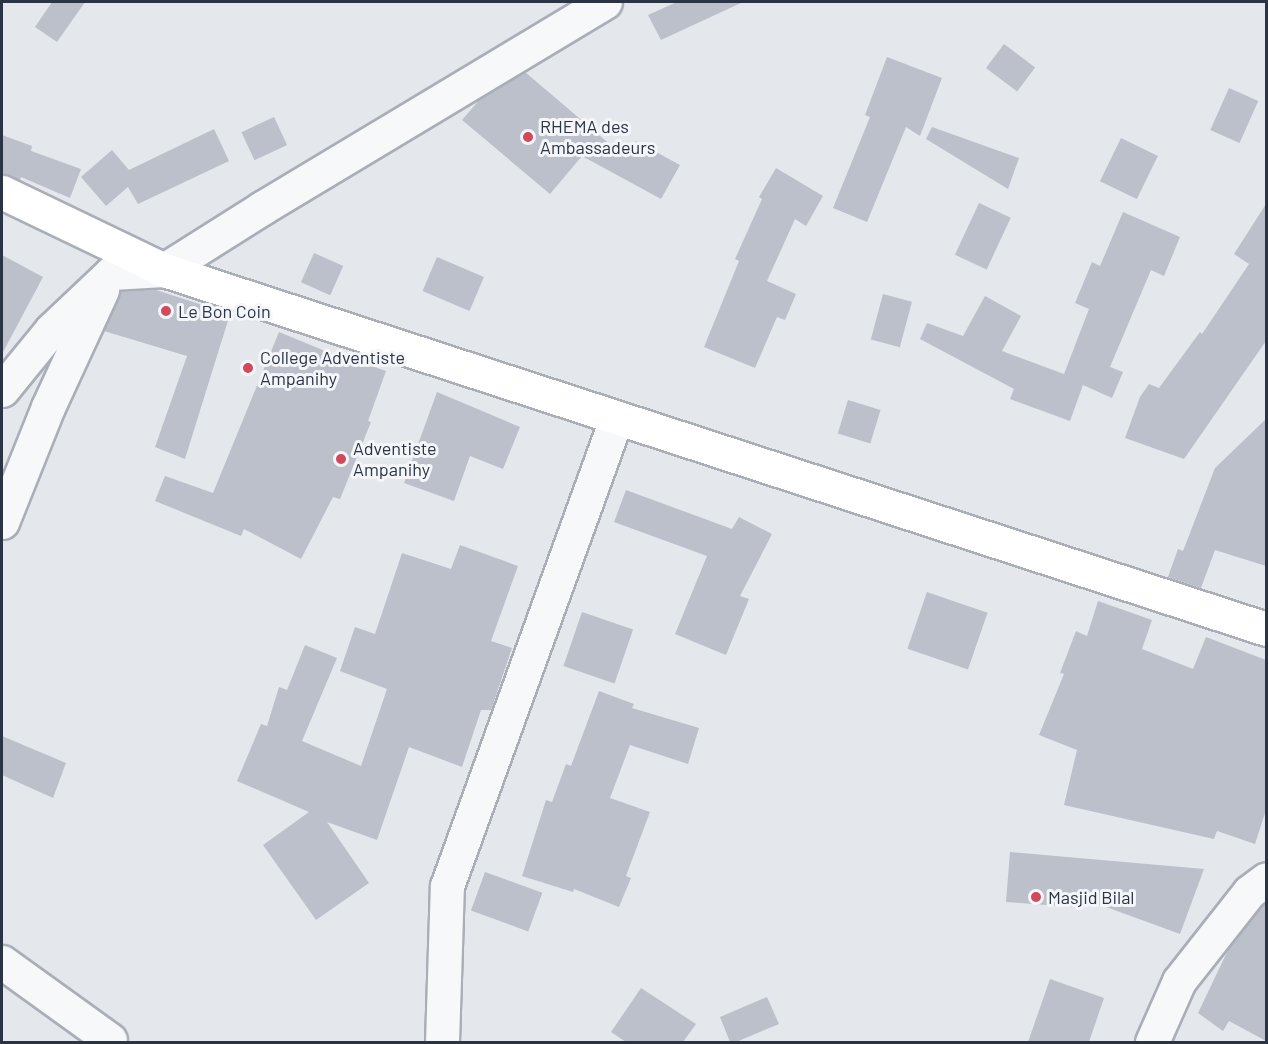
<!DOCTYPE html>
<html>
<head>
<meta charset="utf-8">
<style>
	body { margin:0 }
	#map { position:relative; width:1268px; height:1044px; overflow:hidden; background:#e4e7ec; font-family:Barlow,sans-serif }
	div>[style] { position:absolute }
	.building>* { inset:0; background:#bbc0ca; transform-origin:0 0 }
	.roads { filter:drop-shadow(2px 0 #a9aeb7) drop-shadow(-2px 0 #a9aeb7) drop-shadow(0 2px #a9aeb7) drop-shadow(0 -2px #a9aeb7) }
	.minor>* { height:33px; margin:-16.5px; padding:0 16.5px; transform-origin:16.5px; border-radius:16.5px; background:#f7f8fa }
	.secondary>* { height:33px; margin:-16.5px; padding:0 16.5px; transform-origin:16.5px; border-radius:16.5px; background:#fff }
	.dots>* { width:16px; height:16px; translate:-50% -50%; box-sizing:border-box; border:3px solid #f4f6f9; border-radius:50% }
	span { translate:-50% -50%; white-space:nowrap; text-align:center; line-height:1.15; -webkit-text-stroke:6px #f4f6f9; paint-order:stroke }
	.poi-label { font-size:18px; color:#2b3445 }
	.left { translate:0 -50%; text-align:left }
	.frame { position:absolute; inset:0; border:3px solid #2b3445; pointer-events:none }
</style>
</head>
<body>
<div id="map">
	<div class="building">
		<i style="clip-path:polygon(52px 2px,85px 2px,57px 42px,35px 27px)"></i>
		<i style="clip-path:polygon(677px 2px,743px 2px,661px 40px,648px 15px)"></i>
		<i style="left:1004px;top:44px;width:39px;height:30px;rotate:37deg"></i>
		<i style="clip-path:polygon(887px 57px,942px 78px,920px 136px,906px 127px,867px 222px,833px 208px,870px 117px,865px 115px)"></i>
		<i style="clip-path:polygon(525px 72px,626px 158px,636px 141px,680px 165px,661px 199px,582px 156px,550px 194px,462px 120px,481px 98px)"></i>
		<i style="left:1229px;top:88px;width:32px;height:46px;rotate:24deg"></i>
		<i style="left:274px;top:117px;width:31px;height:36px;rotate:65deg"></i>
		<i style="clip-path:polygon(932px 127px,1019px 158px,1008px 189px,926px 139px)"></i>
		<i style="clip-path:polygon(214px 129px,229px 161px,138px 204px,128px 187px,106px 206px,81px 177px,112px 150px,129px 170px)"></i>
		<i style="clip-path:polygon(2px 135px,32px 146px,31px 151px,81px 169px,70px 198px,21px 177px,20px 180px,2px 173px)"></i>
		<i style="left:1121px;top:138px;width:41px;height:48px;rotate:26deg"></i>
		<i style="clip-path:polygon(776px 168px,823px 196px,806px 226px,795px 219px,767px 281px,796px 294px,785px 320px,777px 317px,755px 368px,704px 347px,739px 261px,735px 259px,762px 199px,759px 197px)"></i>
		<i style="left:979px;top:203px;width:35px;height:57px;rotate:25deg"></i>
		<i style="clip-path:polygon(1266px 204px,1266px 341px,1184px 459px,1125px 438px,1140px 397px,1149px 384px,1159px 388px,1200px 332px,1202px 334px,1249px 264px,1234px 254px)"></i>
		<i style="clip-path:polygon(1123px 212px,1180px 237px,1164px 276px,1151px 270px,1110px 367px,1123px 372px,1112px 398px,1083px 385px,1070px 421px,1010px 399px,1014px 389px,920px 339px,927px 323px,963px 336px,985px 296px,1021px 316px,1002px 351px,1064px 374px,1089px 309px,1075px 303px,1092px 262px,1100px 266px)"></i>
		<i style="left:314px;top:253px;width:32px;height:32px;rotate:24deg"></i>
		<i style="clip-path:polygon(2px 255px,43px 277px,2px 354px)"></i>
		<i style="left:437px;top:257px;width:51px;height:37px;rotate:23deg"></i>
		<i style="clip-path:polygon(153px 289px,230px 314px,185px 459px,155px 447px,187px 356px,104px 331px,120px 291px)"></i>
		<i style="left:883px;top:294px;width:30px;height:47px;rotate:15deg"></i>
		<i style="clip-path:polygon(279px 332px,359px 365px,360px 362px,386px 371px,368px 421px,371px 422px,340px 499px,333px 497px,301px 559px,244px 529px,241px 536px,155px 501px,165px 476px,213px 493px)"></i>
		<i style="clip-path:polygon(437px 392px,520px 427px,503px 469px,470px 456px,454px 501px,404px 483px)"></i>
		<i style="left:848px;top:400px;width:34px;height:35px;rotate:17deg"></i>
		<i style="clip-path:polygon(1266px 419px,1266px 566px,1215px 550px,1201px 588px,1168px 577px,1178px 549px,1183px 551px,1215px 468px)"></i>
		<i style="clip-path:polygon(626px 490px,732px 529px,739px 517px,772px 534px,740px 596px,749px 599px,726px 655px,675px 634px,707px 556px,614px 522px)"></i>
		<i style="clip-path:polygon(460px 545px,518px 566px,491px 641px,512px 648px,491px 710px,481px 710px,462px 767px,409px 747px,377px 840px,327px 822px,369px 883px,316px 920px,263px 845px,309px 812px,237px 781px,261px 724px,267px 726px,279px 687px,287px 690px,305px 645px,337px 658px,302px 741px,361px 766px,387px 689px,340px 671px,355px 627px,375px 634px,402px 553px,451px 569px)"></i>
		<i style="left:927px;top:592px;width:64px;height:60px;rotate:19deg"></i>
		<i style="clip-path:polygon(1098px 601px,1152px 620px,1142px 649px,1193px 669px,1206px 637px,1266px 660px,1266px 810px,1255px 844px,1217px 831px,1214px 839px,1064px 805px,1077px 750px,1039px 735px,1064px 674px,1060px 673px,1076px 631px,1087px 636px)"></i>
		<i style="left:582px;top:612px;width:54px;height:57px;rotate:19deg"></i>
		<i style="clip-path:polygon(599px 691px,634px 704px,632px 708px,699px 728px,688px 764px,630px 745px,610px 798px,650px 812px,626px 876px,631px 878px,619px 907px,574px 889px,573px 892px,522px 876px,546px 800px,552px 802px,566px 764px,571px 766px)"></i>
		<i style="clip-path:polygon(2px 736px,66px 763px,53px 798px,2px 775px)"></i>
		<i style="clip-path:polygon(1010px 852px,1204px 869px,1180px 934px,1076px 896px,1075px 907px,1006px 902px)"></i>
		<i style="left:485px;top:872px;width:61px;height:41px;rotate:20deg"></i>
		<i style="clip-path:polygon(1266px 902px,1266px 1041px,1229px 1021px,1223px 1031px,1198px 1013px,1229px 948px)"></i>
		<i style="clip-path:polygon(1050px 979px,1104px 998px,1089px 1042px,1028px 1042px)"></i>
		<i style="clip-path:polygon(641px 988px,696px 1024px,683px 1042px,626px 1042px,611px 1032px)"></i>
		<i style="clip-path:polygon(767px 997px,779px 1024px,736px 1042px,730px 1042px,720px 1017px)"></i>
	</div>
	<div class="roads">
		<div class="minor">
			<i style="left:2px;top:390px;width:77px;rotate:-50.8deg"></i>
			<i style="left:51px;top:330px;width:83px;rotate:-43.5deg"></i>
			<i style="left:111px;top:273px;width:53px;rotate:-3.2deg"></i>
			<i style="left:164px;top:270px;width:116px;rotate:-32.3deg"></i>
			<i style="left:262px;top:208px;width:400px;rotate:-31deg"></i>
			<i style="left:2px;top:522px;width:124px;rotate:-68.2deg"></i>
			<i style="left:48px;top:407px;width:129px;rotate:-65.2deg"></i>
			<i style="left:2px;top:962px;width:133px;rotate:35.8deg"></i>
			<i style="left:442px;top:1042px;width:156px;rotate:-88.2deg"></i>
			<i style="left:447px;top:886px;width:497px;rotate:-70.1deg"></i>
			<i style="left:1152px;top:1042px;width:67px;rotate:-66.1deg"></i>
			<i style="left:1179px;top:981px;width:113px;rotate:-51.8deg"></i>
			<i style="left:1249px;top:892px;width:21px;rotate:-37deg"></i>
		</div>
		<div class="secondary">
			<i style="left:2px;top:192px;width:180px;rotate:25.7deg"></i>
			<i style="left:164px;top:270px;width:1159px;rotate:18.04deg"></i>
		</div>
	</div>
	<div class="dots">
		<i style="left:528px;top:137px;background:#d1495b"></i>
		<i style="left:166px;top:311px;background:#d1495b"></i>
		<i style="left:248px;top:368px;background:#d1495b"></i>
		<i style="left:341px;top:459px;background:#d1495b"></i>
		<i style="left:1036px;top:897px;background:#d1495b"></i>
	</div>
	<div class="poi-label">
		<span class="left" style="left:540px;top:137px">RHEMA des<br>Ambassadeurs</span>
		<span class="left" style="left:178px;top:311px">Le Bon Coin</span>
		<span class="left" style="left:260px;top:368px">College Adventiste<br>Ampanihy</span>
		<span class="left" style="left:353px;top:459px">Adventiste<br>Ampanihy</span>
		<span class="left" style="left:1048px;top:897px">Masjid Bilal</span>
	</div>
	<div class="frame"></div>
</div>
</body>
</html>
